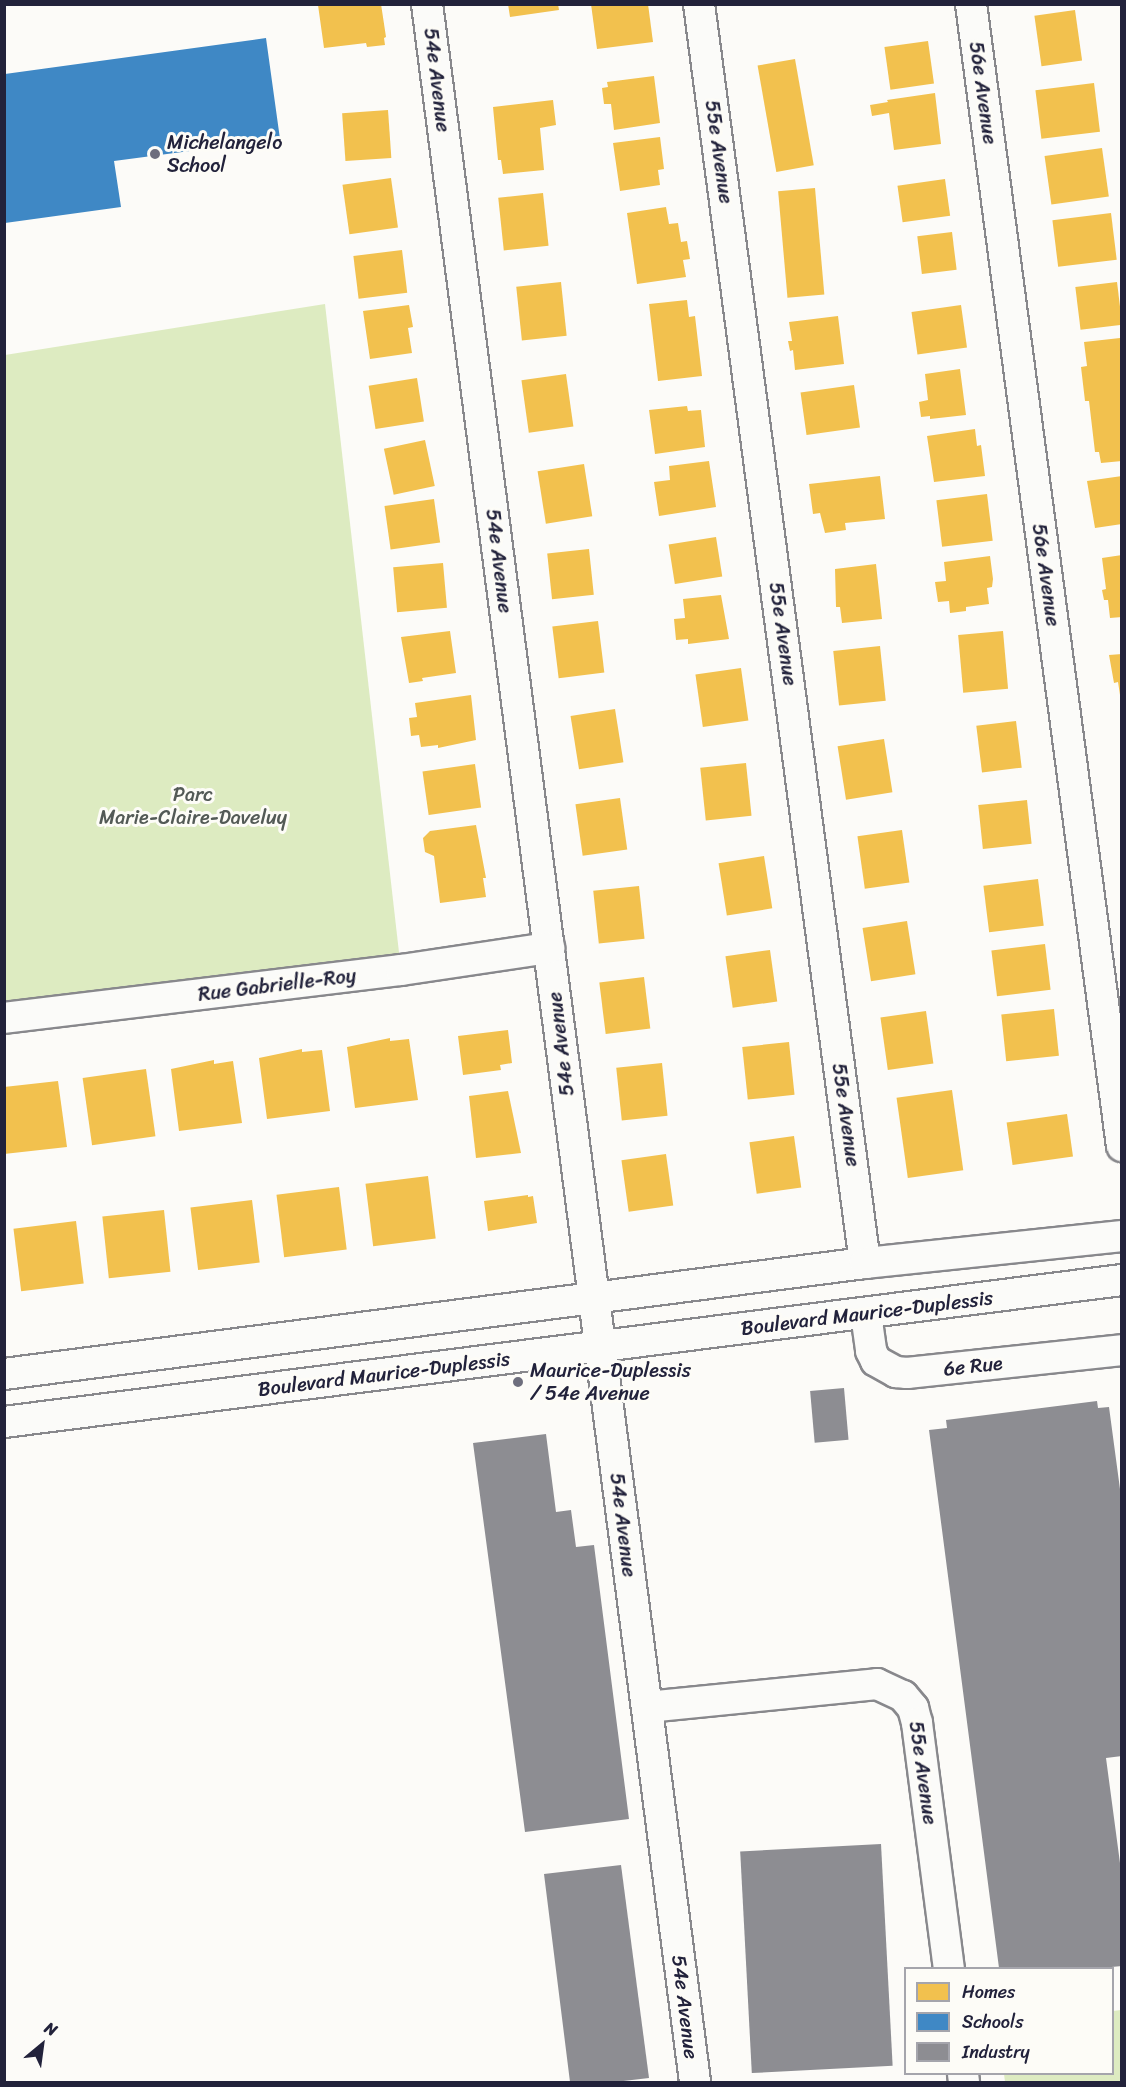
<!DOCTYPE html>
<html>
<head>
<meta charset="utf-8">
<style>
	body { margin:0 }
	#map { position:relative; width:1126px; height:2087px; overflow:hidden; background:#fcfbf8; font-family:Sriracha,sans-serif }
	div>[style] { position:absolute }
	.green>* { inset:0; background:#ddebc1 }
	.homes>* { inset:0; background:#f2c14e; transform-origin:0 0 }
	.schools>* { inset:0; background:#3f88c5 }
	.industry>* { inset:0; background:#8d8d92; transform-origin:0 0 }
	.roads { filter:drop-shadow(2px 0 #88888c) drop-shadow(-2px 0 #88888c) drop-shadow(0 2px #88888c) drop-shadow(0 -2px #88888c) }
	.minor>* { height:30px; margin:-15px; padding:0 15px; transform-origin:15px; border-radius:15px; background:#fbfbf9 }
	.dots>* { width:16px; height:16px; translate:-50% -50%; box-sizing:border-box; border:3px solid #fdfcf7; border-radius:50% }
	span { translate:-50% -50%; white-space:nowrap; text-align:center; line-height:1.15; -webkit-text-stroke:6px #fdfcf7; paint-order:stroke }
	.street-label { font-size:20px; color:#22223b }
	.poi-label { font-size:20px; color:#22223b }
	.left { translate:0 -50%; text-align:left }
	.park-label { font-size:20px; color:#535a56 }
	.frame { position:absolute; inset:0; border:6px solid #22223b; pointer-events:none }
	.legend { position:absolute; left:904px; top:1967px; width:210px; height:108px; box-sizing:border-box; background:#fdfcf7; border:2px solid #a5a5ac; margin:0; padding:8px 10px; list-style:none; font-size:18px; color:#22223b }
	.legend li { display:flex; align-items:center; gap:12px; height:30px }
	.legend b { width:30px; border:2px solid #a5a5ac }
	.north { position:absolute; left:12px; top:2015px; width:60px; height:60px; -webkit-text-stroke:4px #fdfcf7; paint-order:stroke; rotate:29deg; font-size:16px; font-weight:700; line-height:24px; text-align:center; color:#22223b }
	.north::after { content:''; display:block; margin:auto; width:21px; height:27px; background:#22223b; clip-path:polygon(50% 0,100% 100%,50% 72%,0 100%) }
</style>
</head>
<body>
<div id="map">
	<div class="green">
		<i style="clip-path:polygon(325px 304px,401px 970px,5px 1018px,5px 355px)"></i>
		<i style="clip-path:polygon(1121px 2010px,1121px 2082px,1005px 2082px,1004px 2074px,1112px 2074px,1113px 2011px)"></i>
	</div>
	<div class="homes">
		<i style="clip-path:polygon(381px 4px,386px 37px,384px 38px,385px 45px,367px 47px,366px 43px,324px 48px,318px 5px)"></i>
		<i style="clip-path:polygon(508px 4px,558px 4px,559px 10px,510px 17px)"></i>
		<i style="clip-path:polygon(591px 4px,648px 4px,653px 42px,597px 49px)"></i>
		<i style="left:1075px;top:10px;width:51px;height:41px;rotate:82deg"></i>
		<i style="left:928px;top:41px;width:43px;height:44px;rotate:82deg"></i>
		<i style="left:795px;top:59px;width:108px;height:38px;rotate:80deg"></i>
		<i style="clip-path:polygon(654px 76px,660px 123px,614px 130px,611px 104px,604px 104px,602px 88px,608px 87px,607px 82px)"></i>
		<i style="left:1094px;top:83px;width:49px;height:59px;rotate:83deg"></i>
		<i style="clip-path:polygon(935px 93px,941px 144px,894px 150px,889px 113px,872px 116px,870px 105px,888px 102px,887px 100px)"></i>
		<i style="clip-path:polygon(553px 100px,556px 125px,540px 128px,544px 170px,503px 174px,501px 160px,498px 160px,493px 107px)"></i>
		<i style="left:388px;top:110px;width:48px;height:46px;rotate:86deg"></i>
		<i style="clip-path:polygon(660px 137px,664px 169px,658px 170px,660px 185px,620px 191px,613px 143px)"></i>
		<i style="left:1102px;top:148px;width:49px;height:58px;rotate:82deg"></i>
		<i style="left:391px;top:178px;width:50px;height:49px;rotate:82deg"></i>
		<i style="left:945px;top:179px;width:37px;height:48px;rotate:82deg"></i>
		<i style="left:815px;top:188px;width:107px;height:37px;rotate:85deg"></i>
		<i style="left:543px;top:193px;width:53px;height:45px;rotate:84deg"></i>
		<i style="clip-path:polygon(666px 207px,669px 224px,678px 223px,681px 242px,687px 241px,690px 259px,683px 260px,686px 277px,637px 284px,627px 213px)"></i>
		<i style="left:1111px;top:213px;width:47px;height:59px;rotate:83deg"></i>
		<i style="left:952px;top:232px;width:38px;height:35px;rotate:83deg"></i>
		<i style="left:402px;top:250px;width:43px;height:49px;rotate:83deg"></i>
		<i style="left:561px;top:282px;width:54px;height:45px;rotate:84deg"></i>
		<i style="left:1117px;top:282px;width:43px;height:42px;rotate:83deg"></i>
		<i style="clip-path:polygon(687px 300px,689px 317px,695px 316px,702px 376px,658px 381px,649px 304px)"></i>
		<i style="clip-path:polygon(409px 305px,413px 327px,408px 328px,412px 353px,370px 359px,363px 311px)"></i>
		<i style="left:961px;top:305px;width:43px;height:50px;rotate:82deg"></i>
		<i style="clip-path:polygon(838px 316px,844px 364px,795px 370px,793px 350px,790px 351px,788px 341px,792px 341px,789px 322px)"></i>
		<i style="clip-path:polygon(1120px 338px,1122px 461px,1101px 463px,1099px 452px,1095px 452px,1089px 401px,1085px 401px,1081px 367px,1087px 366px,1084px 342px)"></i>
		<i style="clip-path:polygon(960px 369px,966px 415px,930px 419px,930px 416px,921px 417px,919px 402px,928px 400px,925px 374px)"></i>
		<i style="left:566px;top:374px;width:53px;height:45px;rotate:82deg"></i>
		<i style="left:417px;top:378px;width:44px;height:49px;rotate:81deg"></i>
		<i style="left:854px;top:385px;width:43px;height:54px;rotate:82deg"></i>
		<i style="clip-path:polygon(687px 406px,688px 411px,701px 410px,705px 447px,655px 454px,649px 410px)"></i>
		<i style="clip-path:polygon(975px 429px,977px 446px,981px 445px,985px 476px,934px 482px,927px 436px)"></i>
		<i style="left:425px;top:440px;width:47px;height:42px;rotate:78deg"></i>
		<i style="clip-path:polygon(709px 461px,716px 507px,659px 516px,654px 482px,670px 480px,669px 466px)"></i>
		<i style="left:584px;top:464px;width:53px;height:47px;rotate:81deg"></i>
		<i style="clip-path:polygon(880px 476px,885px 519px,845px 523px,846px 530px,825px 533px,820px 513px,813px 514px,809px 484px)"></i>
		<i style="clip-path:polygon(1122px 476px,1122px 524px,1095px 528px,1087px 481px)"></i>
		<i style="left:987px;top:494px;width:47px;height:51px;rotate:83deg"></i>
		<i style="left:434px;top:499px;width:44px;height:50px;rotate:82deg"></i>
		<i style="left:716px;top:537px;width:40px;height:48px;rotate:81deg"></i>
		<i style="left:589px;top:549px;width:46px;height:42px;rotate:84deg"></i>
		<i style="clip-path:polygon(1122px 555px,1122px 617px,1110px 618px,1108px 600px,1104px 600px,1102px 590px,1106px 589px,1102px 558px)"></i>
		<i style="clip-path:polygon(990px 556px,993px 579px,992px 587px,987px 588px,989px 604px,966px 607px,966px 611px,950px 613px,949px 601px,938px 602px,935px 582px,946px 581px,944px 562px)"></i>
		<i style="left:443px;top:563px;width:45px;height:50px;rotate:85deg"></i>
		<i style="clip-path:polygon(876px 564px,882px 619px,842px 623px,840px 607px,836px 607px,835px 569px)"></i>
		<i style="clip-path:polygon(721px 595px,729px 639px,688px 644px,688px 639px,676px 640px,674px 619px,685px 618px,683px 599px)"></i>
		<i style="left:598px;top:621px;width:52px;height:46px;rotate:83deg"></i>
		<i style="clip-path:polygon(450px 631px,456px 673px,422px 678px,423px 681px,409px 683px,401px 637px)"></i>
		<i style="left:1003px;top:631px;width:58px;height:45px;rotate:85deg"></i>
		<i style="left:880px;top:646px;width:55px;height:47px;rotate:84deg"></i>
		<i style="clip-path:polygon(1122px 654px,1122px 695px,1120px 695px,1118px 682px,1114px 683px,1109px 655px)"></i>
		<i style="left:741px;top:668px;width:53px;height:46px;rotate:82deg"></i>
		<i style="clip-path:polygon(471px 695px,476px 740px,438px 748px,438px 745px,421px 747px,419px 735px,411px 736px,409px 718px,417px 717px,415px 703px)"></i>
		<i style="left:615px;top:709px;width:54px;height:45px;rotate:81deg"></i>
		<i style="left:1016px;top:721px;width:47px;height:40px;rotate:83deg"></i>
		<i style="left:884px;top:739px;width:54px;height:47px;rotate:81deg"></i>
		<i style="left:746px;top:763px;width:53px;height:46px;rotate:84deg"></i>
		<i style="left:475px;top:764px;width:44px;height:53px;rotate:82deg"></i>
		<i style="left:620px;top:798px;width:52px;height:45px;rotate:82deg"></i>
		<i style="left:1027px;top:800px;width:44px;height:49px;rotate:84deg"></i>
		<i style="clip-path:polygon(476px 825px,486px 878px,483px 878px,486px 897px,440px 903px,434px 856px,425px 852px,423px 838px,430px 831px)"></i>
		<i style="left:902px;top:830px;width:53px;height:45px;rotate:82deg"></i>
		<i style="left:764px;top:856px;width:53px;height:46px;rotate:81deg"></i>
		<i style="left:1038px;top:879px;width:47px;height:55px;rotate:83deg"></i>
		<i style="left:639px;top:886px;width:53px;height:46px;rotate:84deg"></i>
		<i style="left:907px;top:921px;width:54px;height:45px;rotate:81deg"></i>
		<i style="left:1045px;top:944px;width:46px;height:54px;rotate:83deg"></i>
		<i style="left:770px;top:950px;width:52px;height:45px;rotate:82deg"></i>
		<i style="left:644px;top:977px;width:52px;height:45px;rotate:83deg"></i>
		<i style="left:1054px;top:1009px;width:47px;height:53px;rotate:84deg"></i>
		<i style="left:926px;top:1011px;width:53px;height:46px;rotate:82deg"></i>
		<i style="clip-path:polygon(508px 1030px,512px 1063px,500px 1065px,501px 1070px,463px 1075px,458px 1036px)"></i>
		<i style="clip-path:polygon(390px 1038px,390px 1041px,409px 1039px,418px 1100px,355px 1108px,347px 1047px)"></i>
		<i style="left:789px;top:1042px;width:53px;height:47px;rotate:84deg"></i>
		<i style="clip-path:polygon(302px 1049px,302px 1052px,322px 1050px,330px 1111px,267px 1119px,259px 1058px)"></i>
		<i style="clip-path:polygon(214px 1060px,214px 1064px,233px 1061px,242px 1123px,179px 1131px,171px 1069px)"></i>
		<i style="left:662px;top:1063px;width:53px;height:46px;rotate:84deg"></i>
		<i style="left:146px;top:1069px;width:68px;height:64px;rotate:82deg"></i>
		<i style="clip-path:polygon(58px 1081px,67px 1147px,4px 1154px,4px 1087px)"></i>
		<i style="left:952px;top:1090px;width:81px;height:56px;rotate:82deg"></i>
		<i style="clip-path:polygon(508px 1091px,521px 1153px,476px 1158px,469px 1096px)"></i>
		<i style="left:1067px;top:1114px;width:43px;height:61px;rotate:82deg"></i>
		<i style="left:794px;top:1136px;width:52px;height:45px;rotate:82deg"></i>
		<i style="left:666px;top:1154px;width:52px;height:45px;rotate:82deg"></i>
		<i style="left:428px;top:1176px;width:63px;height:63px;rotate:83deg"></i>
		<i style="left:339px;top:1187px;width:63px;height:63px;rotate:83deg"></i>
		<i style="clip-path:polygon(528px 1195px,528px 1197px,533px 1196px,537px 1223px,488px 1231px,484px 1201px)"></i>
		<i style="left:252px;top:1200px;width:63px;height:62px;rotate:83deg"></i>
		<i style="left:164px;top:1210px;width:62px;height:62px;rotate:84deg"></i>
		<i style="left:76px;top:1221px;width:63px;height:63px;rotate:83deg"></i>
	</div>
	<div class="schools">
		<i style="clip-path:polygon(266px 38px,280px 139px,114px 161px,121px 207px,5px 223px,5px 74px)"></i>
	</div>
	<div class="industry">
		<i style="left:844px;top:1388px;width:52px;height:34px;rotate:85deg"></i>
		<i style="clip-path:polygon(1097px 1401px,1098px 1408px,1109px 1407px,1122px 1504px,1122px 1756px,1106px 1758px,1122px 1878px,1122px 1966px,1101px 1968px,999px 1968px,929px 1430px,947px 1428px,946px 1420px)"></i>
		<i style="clip-path:polygon(546px 1434px,556px 1512px,571px 1510px,576px 1547px,594px 1545px,629px 1819px,525px 1832px,473px 1443px)"></i>
		<i style="left:881px;top:1844px;width:222px;height:141px;rotate:87deg"></i>
		<i style="clip-path:polygon(621px 1865px,649px 2078px,615px 2082px,570px 2082px,544px 1874px)"></i>
	</div>
	<div class="roads">
		<div class="minor">
			<i style="left:427px;top:4px;width:2095px;rotate:82.65deg"></i>
			<i style="left:699px;top:4px;width:1270px;rotate:82.49deg"></i>
			<i style="left:971px;top:4px;width:1152px;rotate:82.47deg"></i>
			<i style="left:4px;top:1018px;width:400px;rotate:-6.9deg"></i>
			<i style="left:401px;top:970px;width:150px;rotate:-8.5deg"></i>
			<i style="left:866px;top:1314px;width:37px;rotate:82deg"></i>
			<i style="left:871px;top:1351px;width:11px;rotate:63deg"></i>
			<i style="left:876px;top:1361px;width:23px;rotate:29deg"></i>
			<i style="left:896px;top:1372px;width:11px;rotate:5deg"></i>
			<i style="left:907px;top:1373px;width:216px;rotate:-6.1deg"></i>
			<i style="left:4px;top:1374px;width:868px;rotate:-7.35deg"></i>
			<i style="left:865px;top:1263px;width:258px;rotate:-6deg"></i>
			<i style="left:4px;top:1422px;width:1127px;rotate:-7.24deg"></i>
			<i style="left:647px;top:1707px;width:231px;rotate:-5.7deg"></i>
			<i style="left:877px;top:1684px;width:29px;rotate:25deg"></i>
			<i style="left:903px;top:1696px;width:16px;rotate:50deg"></i>
			<i style="left:913px;top:1708px;width:16px;rotate:75deg"></i>
			<i style="left:917px;top:1723px;width:247px;rotate:82.6deg"></i>
			<i style="left:963px;top:2074px;width:8px;rotate:83deg"></i>
		</div>
	</div>
	<div class="dots">
		<i style="left:155px;top:154px;background:#6e6e7d"></i>
		<i style="left:518px;top:1382px;background:#6e6e7d"></i>
	</div>
	<div class="street-label">
		<span style="left:437px;top:80px;rotate:83deg">54e Avenue</span>
		<span style="left:983px;top:93px;rotate:82deg">56e Avenue</span>
		<span style="left:719px;top:152px;rotate:82deg">55e Avenue</span>
		<span style="left:499px;top:561px;rotate:83deg">54e Avenue</span>
		<span style="left:1046px;top:575px;rotate:82deg">56e Avenue</span>
		<span style="left:783px;top:634px;rotate:82deg">55e Avenue</span>
		<span style="left:277px;top:985px;rotate:-7deg">Rue Gabrielle-Roy</span>
		<span style="left:561px;top:1044px;rotate:-97deg">54e Avenue</span>
		<span style="left:846px;top:1115px;rotate:82deg">55e Avenue</span>
		<span style="left:867px;top:1313px;rotate:-7deg">Boulevard Maurice-Duplessis</span>
		<span style="left:973px;top:1366px;rotate:-6deg">6e Rue</span>
		<span style="left:384px;top:1374px;rotate:-7deg">Boulevard Maurice-Duplessis</span>
		<span style="left:623px;top:1525px;rotate:83deg">54e Avenue</span>
		<span style="left:923px;top:1773px;rotate:82deg">55e Avenue</span>
		<span style="left:685px;top:2007px;rotate:83deg">54e Avenue</span>
	</div>
	<div class="poi-label">
		<span class="left" style="left:167px;top:154px">Michelangelo<br>School</span>
		<span class="left" style="left:530px;top:1382px">Maurice-Duplessis<br>/ 54e Avenue</span>
	</div>
	<div class="park-label">
		<span style="left:193px;top:806px">Parc<br>Marie-Claire-Daveluy</span>
	</div>
	<div class="frame"></div>
	<ul class="legend">
	<li><b style="height:16px;background:#f2c14e"></b>Homes</li>
	<li><b style="height:16px;background:#3f88c5"></b>Schools</li>
	<li><b style="height:16px;background:#8d8d92"></b>Industry</li>
	</ul>
	<div class="north">N</div>
</div>
</body>
</html>
